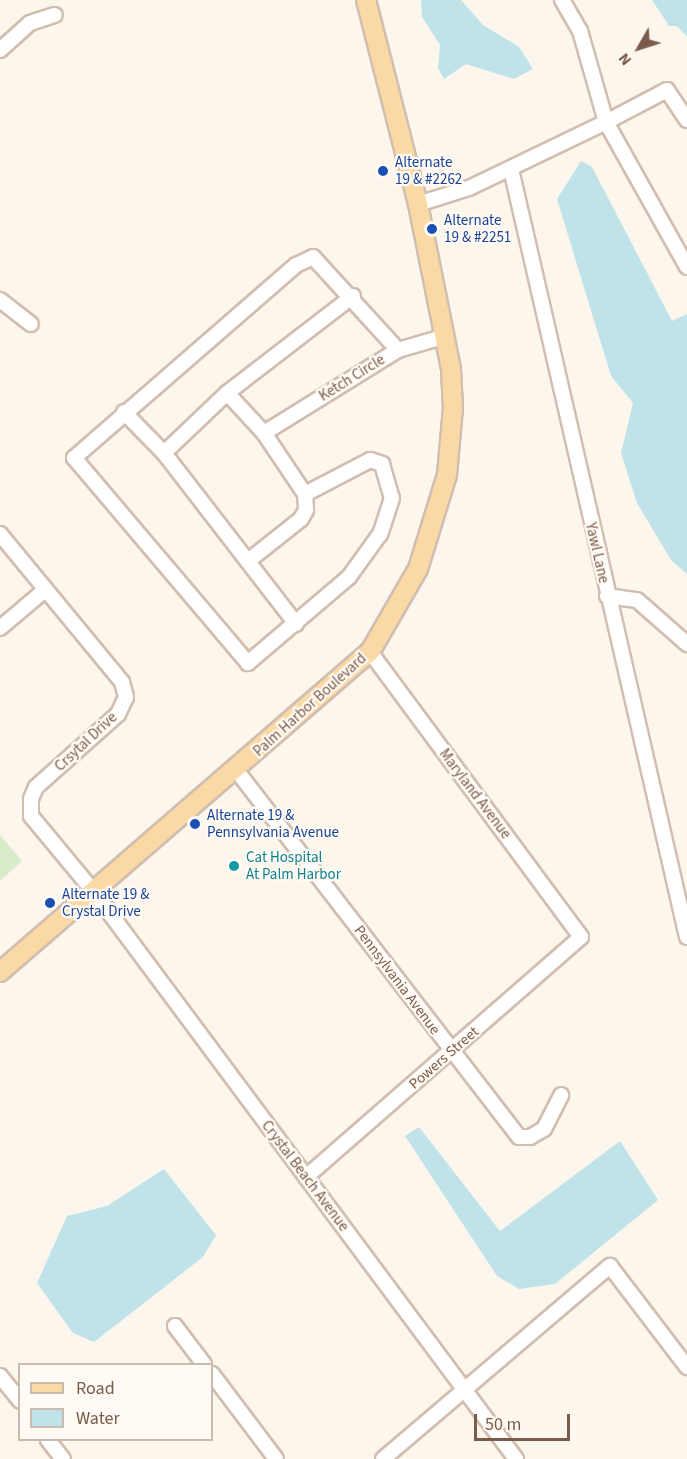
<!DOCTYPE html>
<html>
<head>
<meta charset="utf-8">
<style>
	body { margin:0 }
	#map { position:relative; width:687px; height:1459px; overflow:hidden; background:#fdf6ec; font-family:"Source Sans 3",sans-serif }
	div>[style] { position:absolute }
	.green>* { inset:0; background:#d8ecc9 }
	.water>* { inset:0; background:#bfe3e8 }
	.roads { filter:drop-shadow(2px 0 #d1beb0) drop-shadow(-2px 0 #d1beb0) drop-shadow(0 2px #d1beb0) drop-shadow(0 -2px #d1beb0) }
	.minor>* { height:14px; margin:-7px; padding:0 7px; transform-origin:7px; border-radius:7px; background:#fff }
	.major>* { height:18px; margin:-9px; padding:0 9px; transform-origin:9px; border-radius:9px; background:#fbd9a5 }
	.dots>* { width:16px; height:16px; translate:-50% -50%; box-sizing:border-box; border:3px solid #fffaf3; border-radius:50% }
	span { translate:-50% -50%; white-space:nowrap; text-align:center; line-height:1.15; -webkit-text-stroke:4.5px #fffaf3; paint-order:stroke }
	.transit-label { font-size:15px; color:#164399 }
	.left { translate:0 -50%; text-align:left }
	.street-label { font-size:15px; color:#7a5c4d }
	.culture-label { font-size:15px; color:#0d838f }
	.legend { position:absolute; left:18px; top:1363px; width:195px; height:78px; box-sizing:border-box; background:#fffaf3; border:2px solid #cabbb1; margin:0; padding:8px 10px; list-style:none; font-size:18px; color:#7a5c4d }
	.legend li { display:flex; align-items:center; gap:12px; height:30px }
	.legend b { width:30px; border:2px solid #cabbb1 }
	.north { position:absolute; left:609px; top:18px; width:60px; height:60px; -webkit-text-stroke:4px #fffaf3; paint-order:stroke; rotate:231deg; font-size:16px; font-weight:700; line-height:24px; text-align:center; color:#7a5c4d }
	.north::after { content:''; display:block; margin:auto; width:21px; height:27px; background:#7a5c4d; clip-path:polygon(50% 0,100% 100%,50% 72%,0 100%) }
	.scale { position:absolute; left:474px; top:1414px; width:96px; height:27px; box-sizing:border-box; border:3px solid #7a5c4d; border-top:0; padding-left:8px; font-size:18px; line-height:21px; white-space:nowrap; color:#7a5c4d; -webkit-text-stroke:4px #fffaf3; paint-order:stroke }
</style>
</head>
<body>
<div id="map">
	<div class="green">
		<i style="clip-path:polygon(0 835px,22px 861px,0 881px)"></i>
	</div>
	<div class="water">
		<i style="clip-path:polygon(421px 0,461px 0,483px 25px,519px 47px,533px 69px,514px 79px,466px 64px,444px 79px,438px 68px,440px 45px,422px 17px)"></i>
		<i style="clip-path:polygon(652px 0,687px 0,687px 37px,677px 26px,669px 26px)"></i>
		<i style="clip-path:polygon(581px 161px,592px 167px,672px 321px,687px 314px,687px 574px,671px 560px,637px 503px,621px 453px,633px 403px,611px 376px,557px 199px)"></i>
		<i style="clip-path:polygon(419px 1127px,500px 1231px,620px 1141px,658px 1200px,555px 1284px,519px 1289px,497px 1276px,405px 1136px)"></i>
		<i style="clip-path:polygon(164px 1169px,216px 1235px,203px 1257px,94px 1342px,73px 1333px,37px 1283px,67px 1216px,107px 1206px)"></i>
	</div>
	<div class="roads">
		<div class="minor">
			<i style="left:0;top:50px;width:40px;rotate:-42deg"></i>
			<i style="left:30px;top:23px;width:26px;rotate:-18deg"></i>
			<i style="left:687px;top:120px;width:36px;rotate:-124deg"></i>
			<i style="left:667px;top:90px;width:69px;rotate:152.3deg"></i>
			<i style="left:606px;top:122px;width:166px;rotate:60.8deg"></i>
			<i style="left:511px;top:169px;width:788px;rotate:77.09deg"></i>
			<i style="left:418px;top:204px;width:53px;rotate:-17.4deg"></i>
			<i style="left:469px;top:188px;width:152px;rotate:-25.7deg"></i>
			<i style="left:606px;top:122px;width:95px;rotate:-105.9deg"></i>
			<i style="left:580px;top:31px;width:36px;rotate:-120deg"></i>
			<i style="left:0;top:300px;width:39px;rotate:38deg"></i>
			<i style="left:227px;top:393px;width:54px;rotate:47.2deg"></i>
			<i style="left:264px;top:433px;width:73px;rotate:56.1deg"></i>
			<i style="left:305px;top:494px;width:16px;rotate:86deg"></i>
			<i style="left:306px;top:510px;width:10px;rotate:119deg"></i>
			<i style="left:301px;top:519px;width:68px;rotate:141.6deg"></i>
			<i style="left:124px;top:412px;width:57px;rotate:45.7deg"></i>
			<i style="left:164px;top:453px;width:216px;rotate:52.3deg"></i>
			<i style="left:264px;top:433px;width:158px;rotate:-31.8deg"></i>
			<i style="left:398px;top:350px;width:50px;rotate:-16.3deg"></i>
			<i style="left:164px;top:453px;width:87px;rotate:-43.6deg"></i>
			<i style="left:227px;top:393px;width:159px;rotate:-37.6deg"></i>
			<i style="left:305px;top:494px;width:73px;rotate:-27.6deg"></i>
			<i style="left:370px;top:460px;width:13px;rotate:18deg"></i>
			<i style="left:382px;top:464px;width:35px;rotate:74deg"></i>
			<i style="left:392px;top:498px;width:38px;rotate:108deg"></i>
			<i style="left:380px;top:534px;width:53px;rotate:125.8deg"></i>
			<i style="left:349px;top:577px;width:133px;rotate:139.6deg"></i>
			<i style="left:248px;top:663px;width:269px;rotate:-130.3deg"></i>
			<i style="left:74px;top:458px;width:294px;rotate:-41deg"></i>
			<i style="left:296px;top:265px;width:19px;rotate:-25deg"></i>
			<i style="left:313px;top:257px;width:126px;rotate:47.6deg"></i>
			<i style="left:0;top:534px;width:192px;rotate:50.5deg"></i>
			<i style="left:122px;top:682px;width:16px;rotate:75deg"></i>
			<i style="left:126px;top:697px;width:19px;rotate:115deg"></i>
			<i style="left:118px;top:714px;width:110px;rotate:138.3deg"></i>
			<i style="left:36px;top:787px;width:13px;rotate:113deg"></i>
			<i style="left:31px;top:799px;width:17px;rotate:90deg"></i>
			<i style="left:31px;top:816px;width:99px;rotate:50.3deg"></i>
			<i style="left:94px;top:892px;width:707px;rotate:53.34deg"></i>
			<i style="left:607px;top:596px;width:30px;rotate:8deg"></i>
			<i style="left:637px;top:600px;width:67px;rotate:41.3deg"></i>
			<i style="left:0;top:628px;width:59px;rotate:-40.2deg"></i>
			<i style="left:237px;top:771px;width:462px;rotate:52.4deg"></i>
			<i style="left:519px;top:1137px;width:11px"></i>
			<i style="left:530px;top:1137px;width:16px;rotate:-30deg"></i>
			<i style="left:544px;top:1129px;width:38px;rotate:-63deg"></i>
			<i style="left:306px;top:1177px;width:365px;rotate:-41.1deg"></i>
			<i style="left:581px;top:937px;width:355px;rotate:-126.5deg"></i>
			<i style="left:175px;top:1326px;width:48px;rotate:52.7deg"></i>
			<i style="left:212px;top:1374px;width:106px;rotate:53deg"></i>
			<i style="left:0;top:1376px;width:32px;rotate:51deg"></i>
			<i style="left:48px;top:1440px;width:24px;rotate:52deg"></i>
			<i style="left:383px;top:1459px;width:298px;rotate:-40.4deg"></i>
			<i style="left:610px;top:1266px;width:127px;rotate:52.7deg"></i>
		</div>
		<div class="major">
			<i style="left:0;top:972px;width:489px;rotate:-40.9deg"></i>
			<i style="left:370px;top:652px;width:96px;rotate:-60deg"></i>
			<i style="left:418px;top:569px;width:98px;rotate:-72.9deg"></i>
			<i style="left:447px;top:475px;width:67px;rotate:-84.9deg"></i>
			<i style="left:453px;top:408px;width:39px;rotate:-93deg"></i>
			<i style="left:451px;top:369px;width:168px;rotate:-101.3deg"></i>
			<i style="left:418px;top:204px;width:211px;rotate:-104.3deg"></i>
		</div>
	</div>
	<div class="dots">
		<i style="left:383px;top:171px;background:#1a4fb4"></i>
		<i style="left:432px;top:229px;background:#1a4fb4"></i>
		<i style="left:195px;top:824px;background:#1a4fb4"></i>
		<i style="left:234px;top:866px;background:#0f9aa8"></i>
		<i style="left:50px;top:903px;background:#1a4fb4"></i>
	</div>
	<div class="transit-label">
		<span class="left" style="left:395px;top:171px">Alternate<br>19 &amp; #2262</span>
		<span class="left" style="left:444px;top:229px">Alternate<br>19 &amp; #2251</span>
		<span class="left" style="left:207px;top:824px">Alternate 19 &amp;<br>Pennsylvania Avenue</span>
		<span class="left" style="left:62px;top:903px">Alternate 19 &amp;<br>Crystal Drive</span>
	</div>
	<div class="street-label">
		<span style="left:352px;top:378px;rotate:-32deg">Ketch Circle</span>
		<span style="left:597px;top:553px;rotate:77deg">Yawl Lane</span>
		<span style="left:310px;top:705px;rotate:-42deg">Palm Harbor Boulevard</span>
		<span style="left:86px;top:742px;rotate:-43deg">Crsytal Drive</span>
		<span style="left:475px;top:794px;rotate:53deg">Maryland Avenue</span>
		<span style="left:397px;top:980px;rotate:53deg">Pennsylvania Avenue</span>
		<span style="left:444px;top:1058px;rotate:-41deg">Powers Street</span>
		<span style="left:305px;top:1176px;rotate:53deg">Crystal Beach Avenue</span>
	</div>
	<div class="culture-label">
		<span class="left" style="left:246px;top:866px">Cat Hospital<br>At Palm Harbor</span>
	</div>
	<ul class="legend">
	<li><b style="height:8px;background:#fbd9a5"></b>Road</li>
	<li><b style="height:16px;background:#bfe3e8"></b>Water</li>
	</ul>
	<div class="north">N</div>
	<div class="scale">50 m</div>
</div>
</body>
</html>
